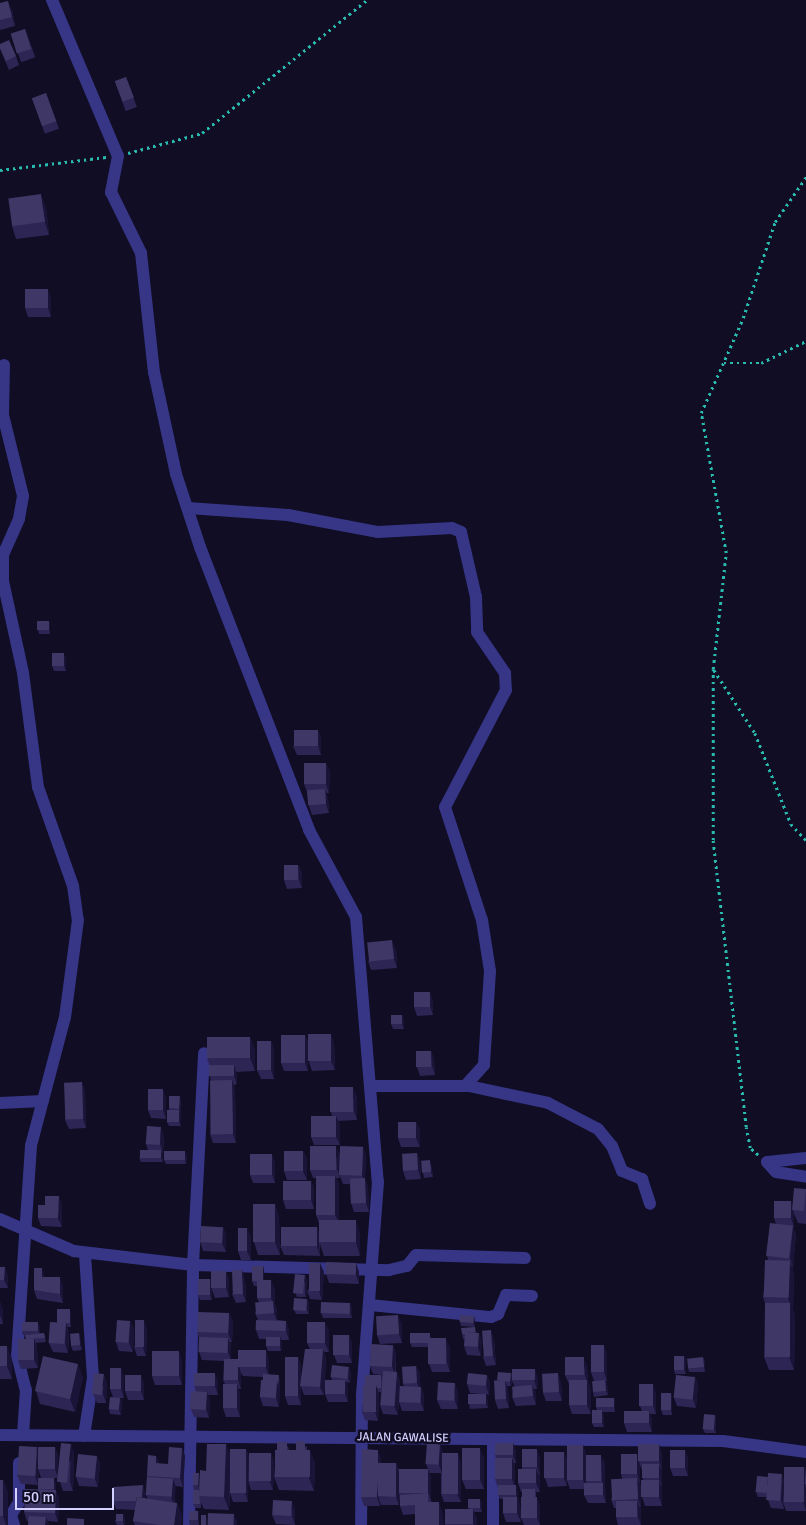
<!DOCTYPE html>
<html>
<head>
<meta charset="utf-8">
<style>
	body { margin:0 }
	#map { position:relative; width:806px; height:1525px; overflow:hidden; background:#100d24; font-family:Signika,sans-serif }
	div>[style] { position:absolute }
	.path>* { height:2.5px; margin-top:-1.25px; transform-origin:0; background:repeating-linear-gradient(90deg,#28bbae 0 2.5px,transparent 0 6.5px) }
	.minor>* { height:12px; margin:-6px; padding:0 6px; transform-origin:6px; border-radius:6px; background:#363586 }
	.wall>* { inset:0; background:#2d2553; transform-origin:0 0 }
	.shaded-wall>* { inset:0; background:#1a1438 }
	.building>* { inset:0; background:#3f3765; transform-origin:0 0 }
	span { translate:-50% -50%; white-space:nowrap; text-align:center; line-height:1.15; -webkit-text-stroke:5px #100d24; paint-order:stroke }
	.street-label { font-size:12px; color:#d4d0ff }
	.scale { position:absolute; left:15px; top:1488px; width:99px; height:22px; box-sizing:border-box; border:2px solid #d4d0ff; border-top:0; padding-left:6px; font-size:15px; line-height:18px; white-space:nowrap; color:#d4d0ff; -webkit-text-stroke:4px #100d24; paint-order:stroke }
</style>
</head>
<body>
<div id="map">
	<div class="path">
		<i style="left:128px;top:153px;width:77px;rotate:-15.1deg"></i>
		<i style="left:202px;top:133px;width:212px;rotate:-38.9deg"></i>
		<i style="left:0;top:170px;width:107px;rotate:-7deg"></i>
		<i style="left:724px;top:363px;width:37px"></i>
		<i style="left:761px;top:363px;width:50px;rotate:-26.1deg"></i>
		<i style="left:714px;top:670px;width:75px;rotate:56.9deg"></i>
		<i style="left:755px;top:733px;width:98px;rotate:68.4deg"></i>
		<i style="left:791px;top:824px;width:22px;rotate:47deg"></i>
		<i style="left:758px;top:1155px;width:11px;rotate:-139deg"></i>
		<i style="left:750px;top:1148px;width:21px;rotate:-101deg"></i>
		<i style="left:746px;top:1127px;width:289px;rotate:-96.6deg"></i>
		<i style="left:713px;top:840px;width:171px;rotate:-90deg"></i>
		<i style="left:713px;top:669px;width:117px;rotate:-83.6deg"></i>
		<i style="left:726px;top:553px;width:142px;rotate:-100.1deg"></i>
		<i style="left:701px;top:413px;width:104px;rotate:-66.1deg"></i>
		<i style="left:743px;top:318px;width:101px;rotate:-71.6deg"></i>
		<i style="left:775px;top:222px;width:55px;rotate:-55.4deg"></i>
	</div>
	<div class="minor">
		<i style="left:52px;top:0;width:169px;rotate:67.1deg"></i>
		<i style="left:118px;top:156px;width:37px;rotate:101deg"></i>
		<i style="left:111px;top:192px;width:68px;rotate:63.8deg"></i>
		<i style="left:141px;top:253px;width:120px;rotate:83.8deg"></i>
		<i style="left:154px;top:372px;width:104px;rotate:77.8deg"></i>
		<i style="left:176px;top:474px;width:77px;rotate:71.8deg"></i>
		<i style="left:200px;top:547px;width:303px;rotate:68.9deg"></i>
		<i style="left:309px;top:830px;width:99px;rotate:61.6deg"></i>
		<i style="left:356px;top:917px;width:266px;rotate:85.3deg"></i>
		<i style="left:378px;top:1182px;width:215px;rotate:94.3deg"></i>
		<i style="left:362px;top:1396px;width:129px;rotate:90.4deg"></i>
		<i style="left:4px;top:365px;width:50px;rotate:91.1deg"></i>
		<i style="left:3px;top:415px;width:83px;rotate:76.1deg"></i>
		<i style="left:23px;top:496px;width:23px;rotate:100deg"></i>
		<i style="left:19px;top:519px;width:39px;rotate:114deg"></i>
		<i style="left:3px;top:555px;width:26px;rotate:90deg"></i>
		<i style="left:3px;top:581px;width:94px;rotate:77.7deg"></i>
		<i style="left:23px;top:673px;width:115px;rotate:82.5deg"></i>
		<i style="left:38px;top:787px;width:105px;rotate:70.5deg"></i>
		<i style="left:73px;top:886px;width:34px;rotate:82deg"></i>
		<i style="left:78px;top:920px;width:98px;rotate:97.6deg"></i>
		<i style="left:65px;top:1017px;width:133px;rotate:104.8deg"></i>
		<i style="left:31px;top:1146px;width:209px;rotate:93.8deg"></i>
		<i style="left:17px;top:1355px;width:36px;rotate:76deg"></i>
		<i style="left:26px;top:1390px;width:45px;rotate:93.8deg"></i>
		<i style="left:188px;top:508px;width:100px;rotate:4deg"></i>
		<i style="left:288px;top:515px;width:92px;rotate:10.7deg"></i>
		<i style="left:378px;top:532px;width:74px;rotate:-3.1deg"></i>
		<i style="left:452px;top:528px;width:10px;rotate:24deg"></i>
		<i style="left:461px;top:532px;width:67px;rotate:77deg"></i>
		<i style="left:476px;top:597px;width:35px;rotate:88deg"></i>
		<i style="left:477px;top:632px;width:50px;rotate:55.7deg"></i>
		<i style="left:505px;top:673px;width:17px;rotate:87deg"></i>
		<i style="left:506px;top:690px;width:132px;rotate:117.5deg"></i>
		<i style="left:445px;top:807px;width:119px;rotate:71.9deg"></i>
		<i style="left:482px;top:920px;width:52px;rotate:81.1deg"></i>
		<i style="left:490px;top:971px;width:94px;rotate:93.7deg"></i>
		<i style="left:484px;top:1065px;width:28px;rotate:132deg"></i>
		<i style="left:371px;top:1086px;width:98px"></i>
		<i style="left:469px;top:1086px;width:81px;rotate:12.1deg"></i>
		<i style="left:548px;top:1103px;width:56px;rotate:27.5deg"></i>
		<i style="left:598px;top:1129px;width:22px;rotate:51deg"></i>
		<i style="left:612px;top:1146px;width:27px;rotate:68deg"></i>
		<i style="left:622px;top:1171px;width:22px;rotate:22deg"></i>
		<i style="left:642px;top:1179px;width:26px;rotate:72deg"></i>
		<i style="left:0;top:1103px;width:43px;rotate:-2.7deg"></i>
		<i style="left:806px;top:1158px;width:39px;rotate:174deg"></i>
		<i style="left:767px;top:1162px;width:13px;rotate:48deg"></i>
		<i style="left:776px;top:1172px;width:30px;rotate:9deg"></i>
		<i style="left:0;top:1219px;width:81px;rotate:23.4deg"></i>
		<i style="left:74px;top:1251px;width:120px;rotate:6.7deg"></i>
		<i style="left:193px;top:1265px;width:196px;rotate:1.5deg"></i>
		<i style="left:389px;top:1270px;width:18px;rotate:-13deg"></i>
		<i style="left:407px;top:1266px;width:14px;rotate:-51deg"></i>
		<i style="left:416px;top:1255px;width:109px;rotate:1.6deg"></i>
		<i style="left:370px;top:1305px;width:122px;rotate:5.7deg"></i>
		<i style="left:491px;top:1317px;width:8px;rotate:-23deg"></i>
		<i style="left:498px;top:1314px;width:21px;rotate:-67deg"></i>
		<i style="left:506px;top:1295px;width:26px;rotate:2deg"></i>
		<i style="left:0;top:1435px;width:723px;rotate:0.48deg"></i>
		<i style="left:723px;top:1441px;width:84px;rotate:7.5deg"></i>
		<i style="left:84px;top:1436px;width:59px;rotate:-81.2deg"></i>
		<i style="left:93px;top:1378px;width:125px;rotate:-93.7deg"></i>
		<i style="left:14px;top:1525px;width:10px;rotate:-107deg"></i>
		<i style="left:11px;top:1515px;width:15px;rotate:-58deg"></i>
		<i style="left:19px;top:1502px;width:39px;rotate:-90deg"></i>
		<i style="left:189px;top:1525px;width:260px;rotate:-89.1deg"></i>
		<i style="left:193px;top:1265px;width:212px;rotate:-87deg"></i>
		<i style="left:493px;top:1525px;width:86px;rotate:-90deg"></i>
	</div>
	<div class="wall">
		<i style="clip-path:polygon(0 3px,12px 10px,15px 26px,0 30px)"></i>
		<i style="left:25px;top:29px;width:30px;height:15px;rotate:70deg"></i>
		<i style="clip-path:polygon(0 44px,16px 56px,19px 65px,9px 70px,0 49px)"></i>
		<i style="left:126px;top:77px;width:32px;height:12px;rotate:70deg"></i>
		<i style="left:46px;top:93px;width:38px;height:15px;rotate:70deg"></i>
		<i style="clip-path:polygon(46px 207px,49px 235px,16px 239px,12px 226px)"></i>
		<i style="clip-path:polygon(51px 298px,51px 317px,28px 317px,25px 308px)"></i>
		<i style="clip-path:polygon(49px 621px,50px 626px,50px 634px,39px 634px,38px 630px)"></i>
		<i style="clip-path:polygon(66px 658px,66px 671px,54px 671px,52px 666px)"></i>
		<i style="clip-path:polygon(318px 730px,321px 739px,321px 755px,297px 755px,293px 746px)"></i>
		<i style="clip-path:polygon(326px 763px,330px 772px,329px 793px,326px 793px,328px 798px,329px 813px,312px 815px,309px 806px,307px 792px,304px 784px)"></i>
		<i style="clip-path:polygon(298px 865px,302px 873px,302px 888px,287px 889px,284px 880px)"></i>
		<i style="clip-path:polygon(396px 949px,397px 968px,371px 970px,368px 961px)"></i>
		<i style="clip-path:polygon(433px 1000px,433px 1015px,417px 1016px,414px 1007px)"></i>
		<i style="clip-path:polygon(404px 1019px,404px 1029px,393px 1029px,391px 1024px)"></i>
		<i style="clip-path:polygon(305px 1035px,308px 1043px,308px 1071px,284px 1071px,281px 1063px)"></i>
		<i style="clip-path:polygon(250px 1037px,255px 1050px,255px 1071px,236px 1072px,237px 1084px,234px 1085px,235px 1089px,236px 1143px,213px 1143px,210px 1134px,211px 1081px,210px 1077px,210px 1066px,207px 1059px)"></i>
		<i style="clip-path:polygon(271px 1041px,274px 1050px,274px 1079px,261px 1079px,257px 1070px)"></i>
		<i style="clip-path:polygon(334px 1043px,335px 1070px,312px 1071px,309px 1062px)"></i>
		<i style="clip-path:polygon(431px 1051px,434px 1060px,435px 1075px,420px 1076px,417px 1067px)"></i>
		<i style="clip-path:polygon(82px 1082px,85px 1091px,86px 1128px,69px 1129px,65px 1120px)"></i>
		<i style="clip-path:polygon(357px 1096px,357px 1120px,338px 1121px,340px 1125px,340px 1145px,314px 1145px,311px 1137px,332px 1116px,331px 1112px)"></i>
		<i style="clip-path:polygon(166px 1098px,166px 1119px,151px 1118px,148px 1110px)"></i>
		<i style="clip-path:polygon(181px 1101px,181px 1113px,180px 1113px,181px 1126px,169px 1126px,167px 1122px,169px 1110px,169px 1108px)"></i>
		<i style="clip-path:polygon(416px 1122px,420px 1131px,420px 1147px,401px 1147px,398px 1138px)"></i>
		<i style="clip-path:polygon(164px 1136px,163px 1153px,162px 1153px,163px 1162px,141px 1162px,139px 1158px,148px 1150px,146px 1144px)"></i>
		<i style="clip-path:polygon(363px 1147px,366px 1155px,365px 1179px,368px 1187px,369px 1212px,354px 1212px,351px 1203px,350px 1184px,343px 1184px,340px 1176px,340px 1178px,336px 1178px,339px 1184px,339px 1220px,360px 1233px,360px 1256px,324px 1256px,320px 1244px,320px 1256px,284px 1255px,280px 1246px,317px 1227px,319px 1234px,319px 1223px,316px 1215px,316px 1178px,313px 1178px,310px 1170px,340px 1155px,340px 1172px)"></i>
		<i style="clip-path:polygon(303px 1151px,307px 1159px,307px 1180px,287px 1180px,284px 1171px)"></i>
		<i style="clip-path:polygon(417px 1153px,420px 1162px,421px 1179px,406px 1180px,403px 1171px)"></i>
		<i style="clip-path:polygon(187px 1156px,186px 1164px,166px 1164px,164px 1160px)"></i>
		<i style="clip-path:polygon(275px 1162px,275px 1183px,253px 1183px,250px 1175px)"></i>
		<i style="clip-path:polygon(431px 1164px,433px 1177px,424px 1178px,423px 1173px)"></i>
		<i style="clip-path:polygon(311px 1181px,314px 1189px,314px 1209px,286px 1209px,283px 1200px)"></i>
		<i style="clip-path:polygon(806px 1189px,806px 1224px,798px 1223px,794px 1214px,794px 1227px,793px 1227px,796px 1234px,793px 1267px,792px 1267px,794px 1274px,793px 1310px,795px 1316px,794px 1370px,769px 1370px,764px 1357px,765px 1303px,763px 1297px,768px 1260px,767px 1256px,776px 1224px,774px 1218px,791px 1201px,793px 1207px)"></i>
		<i style="clip-path:polygon(275px 1204px,279px 1217px,280px 1255px,258px 1255px,254px 1242px)"></i>
		<i style="clip-path:polygon(62px 1205px,62px 1227px,41px 1226px,38px 1218px)"></i>
		<i style="clip-path:polygon(223px 1227px,226px 1236px,226px 1252px,203px 1251px,200px 1242px)"></i>
		<i style="clip-path:polygon(247px 1228px,251px 1237px,251px 1260px,241px 1260px,238px 1251px)"></i>
		<i style="clip-path:polygon(263px 1266px,264px 1270px,264px 1280px,275px 1289px,275px 1305px,277px 1310px,277px 1320px,286px 1321px,289px 1329px,289px 1340px,281px 1340px,282px 1342px,281px 1351px,268px 1351px,266px 1346px,266px 1339px,259px 1339px,256px 1330px,258px 1320px,255px 1313px,259px 1302px,257px 1298px,257px 1286px,254px 1286px,252px 1281px)"></i>
		<i style="clip-path:polygon(0 1267px,8px 1276px,8px 1288px,0 1288px)"></i>
		<i style="clip-path:polygon(226px 1271px,229px 1280px,229px 1297px,215px 1298px,212px 1290px,212px 1300px,200px 1300px,198px 1295px,210px 1279px,211px 1283px)"></i>
		<i style="clip-path:polygon(324px 1272px,322px 1300px,310px 1299px,307px 1291px)"></i>
		<i style="clip-path:polygon(359px 1272px,359px 1284px,329px 1283px,326px 1274px)"></i>
		<i style="clip-path:polygon(45px 1277px,63px 1286px,63px 1303px,37px 1299px,34px 1290px)"></i>
		<i style="clip-path:polygon(245px 1279px,246px 1302px,236px 1303px,232px 1294px)"></i>
		<i style="clip-path:polygon(307px 1279px,306px 1297px,297px 1297px,295px 1293px)"></i>
		<i style="clip-path:polygon(307px 1299px,309px 1303px,309px 1314px,296px 1314px,294px 1310px)"></i>
		<i style="clip-path:polygon(0 1302px,3px 1310px,3px 1324px,0 1324px)"></i>
		<i style="clip-path:polygon(352px 1307px,352px 1318px,323px 1318px,321px 1313px)"></i>
		<i style="clip-path:polygon(71px 1313px,71px 1327px,67px 1327px,69px 1332px,68px 1353px,53px 1352px,49px 1343px,57px 1323px)"></i>
		<i style="clip-path:polygon(229px 1313px,233px 1322px,232px 1342px,230px 1342px,231px 1346px,231px 1359px,269px 1359px,269px 1374px,280px 1379px,279px 1407px,263px 1406px,260px 1397px,263px 1377px,243px 1376px,241px 1373px,241px 1389px,238px 1389px,240px 1393px,240px 1417px,226px 1417px,223px 1408px,225px 1384px,223px 1380px,224px 1361px,202px 1360px,199px 1352px,199px 1338px,197px 1332px)"></i>
		<i style="clip-path:polygon(474px 1316px,475px 1321px,475px 1327px,461px 1326px,460px 1322px)"></i>
		<i style="clip-path:polygon(130px 1321px,134px 1329px,133px 1352px,119px 1351px,116px 1342px)"></i>
		<i style="clip-path:polygon(402px 1324px,402px 1343px,380px 1344px,377px 1335px)"></i>
		<i style="clip-path:polygon(40px 1327px,40px 1334px,44px 1333px,46px 1342px,36px 1343px,37px 1347px,38px 1368px,21px 1369px,18px 1360px,26px 1339px,25px 1335px,23px 1335px,22px 1331px)"></i>
		<i style="clip-path:polygon(475px 1327px,481px 1356px,467px 1355px,464px 1346px,465px 1339px,463px 1339px,462px 1334px)"></i>
		<i style="clip-path:polygon(147px 1329px,146px 1356px,137px 1356px,134px 1347px)"></i>
		<i style="clip-path:polygon(329px 1330px,329px 1352px,324px 1352px,326px 1358px,324px 1395px,304px 1395px,301px 1387px,301px 1405px,288px 1405px,285px 1396px,298px 1357px,301px 1366px,301px 1383px,310px 1349px,307px 1343px)"></i>
		<i style="clip-path:polygon(79px 1333px,80px 1338px,82px 1350px,73px 1351px,71px 1346px)"></i>
		<i style="clip-path:polygon(349px 1335px,352px 1344px,352px 1363px,337px 1363px,334px 1355px)"></i>
		<i style="clip-path:polygon(431px 1337px,431px 1338px,450px 1347px,450px 1372px,432px 1372px,429px 1364px,428px 1347px,412px 1347px,410px 1343px)"></i>
		<i style="clip-path:polygon(494px 1339px,496px 1365px,486px 1366px,483px 1357px)"></i>
		<i style="clip-path:polygon(393px 1345px,396px 1354px,396px 1372px,400px 1380px,400px 1386px,404px 1387px,403px 1384px,416px 1366px,420px 1374px,420px 1387px,421px 1387px,424px 1396px,424px 1411px,402px 1411px,399px 1402px,399px 1392px,398px 1415px,383px 1414px,380px 1405px,381px 1392px,379px 1392px,379px 1394px,378px 1421px,365px 1420px,362px 1412px,365px 1385px,381px 1375px,382px 1378px,382px 1375px,373px 1374px,370px 1366px)"></i>
		<i style="clip-path:polygon(0 1346px,12px 1359px,12px 1379px,0 1379px)"></i>
		<i style="clip-path:polygon(607px 1354px,607px 1381px,606px 1381px,607px 1384px,608px 1395px,594px 1397px,593px 1392px,594px 1381px,591px 1372px)"></i>
		<i style="clip-path:polygon(684px 1356px,686px 1360px,686px 1374px,675px 1374px,674px 1370px)"></i>
		<i style="clip-path:polygon(703px 1357px,705px 1362px,705px 1372px,689px 1372px,688px 1368px)"></i>
		<i style="clip-path:polygon(182px 1360px,182px 1385px,155px 1385px,152px 1376px)"></i>
		<i style="clip-path:polygon(587px 1366px,588px 1381px,591px 1389px,591px 1414px,572px 1414px,569px 1405px,569px 1384px,565px 1375px)"></i>
		<i style="clip-path:polygon(351px 1372px,350px 1383px,346px 1382px,348px 1388px,348px 1402px,328px 1402px,325px 1394px,332px 1380px,331px 1377px)"></i>
		<i style="clip-path:polygon(511px 1373px,512px 1376px,538px 1378px,537px 1389px,534px 1389px,536px 1393px,536px 1405px,516px 1406px,512px 1397px,514px 1385px,512px 1381px,511px 1386px,507px 1386px,508px 1389px,509px 1408px,498px 1409px,495px 1400px,497px 1381px)"></i>
		<i style="clip-path:polygon(487px 1375px,490px 1384px,489px 1395px,486px 1394px,487px 1398px,488px 1408px,470px 1409px,469px 1404px,480px 1394px,470px 1393px,467px 1384px)"></i>
		<i style="clip-path:polygon(83px 1377px,75px 1412px,40px 1404px,36px 1391px)"></i>
		<i style="clip-path:polygon(124px 1377px,124px 1398px,117px 1398px,120px 1398px,122px 1402px,121px 1415px,110px 1414px,109px 1409px,113px 1397px,110px 1389px)"></i>
		<i style="clip-path:polygon(695px 1377px,698px 1385px,696px 1408px,677px 1406px,674px 1398px)"></i>
		<i style="clip-path:polygon(218px 1381px,218px 1395px,208px 1395px,210px 1400px,209px 1418px,194px 1417px,191px 1409px,196px 1391px,194px 1386px)"></i>
		<i style="clip-path:polygon(561px 1382px,562px 1401px,546px 1401px,543px 1393px)"></i>
		<i style="clip-path:polygon(107px 1383px,106px 1403px,97px 1403px,93px 1394px)"></i>
		<i style="clip-path:polygon(144px 1384px,144px 1400px,128px 1400px,125px 1391px)"></i>
		<i style="clip-path:polygon(458px 1392px,458px 1409px,441px 1409px,437px 1400px)"></i>
		<i style="clip-path:polygon(656px 1393px,656px 1414px,650px 1414px,652px 1420px,652px 1432px,627px 1432px,624px 1423px,642px 1411px,640px 1406px)"></i>
		<i style="clip-path:polygon(671px 1393px,672px 1397px,672px 1415px,663px 1415px,661px 1410px)"></i>
		<i style="clip-path:polygon(614px 1398px,615px 1403px,615px 1412px,602px 1412px,604px 1415px,604px 1427px,594px 1427px,592px 1423px,597px 1410px,596px 1407px)"></i>
		<i style="clip-path:polygon(715px 1415px,716px 1419px,716px 1433px,705px 1433px,703px 1429px)"></i>
		<i style="clip-path:polygon(440px 1443px,443px 1453px,461px 1462px,461px 1502px,444px 1502px,441px 1494px,441px 1473px,429px 1473px,431px 1477px,431px 1501px,443px 1515px,415px 1514px,403px 1515px,400px 1506px,399px 1492px,399px 1505px,381px 1505px,380px 1502px,380px 1506px,364px 1506px,361px 1497px,381px 1459px,381px 1463px,396px 1463px,399px 1470px,428px 1469px,426px 1464px)"></i>
		<i style="clip-path:polygon(513px 1443px,516px 1452px,516px 1463px,514px 1463px,515px 1466px,515px 1485px,516px 1485px,517px 1489px,518px 1498px,520px 1506px,521px 1522px,506px 1522px,503px 1513px,503px 1499px,500px 1499px,498px 1495px,498px 1488px,495px 1479px,496px 1458px,495px 1455px)"></i>
		<i style="clip-path:polygon(226px 1444px,230px 1455px,246px 1449px,249px 1457px,271px 1453px,274px 1462px,273px 1490px,251px 1490px,248px 1481px,248px 1502px,233px 1502px,230px 1493px,229px 1510px,204px 1509px,201px 1503px,201px 1508px,195px 1508px,193px 1504px,194px 1490px,193px 1485px,206px 1471px)"></i>
		<i style="clip-path:polygon(583px 1445px,586px 1455px,605px 1463px,605px 1488px,606px 1492px,606px 1503px,588px 1503px,584px 1495px,584px 1489px,570px 1489px,567px 1481px,567px 1486px,548px 1487px,545px 1478px,564px 1452px,567px 1460px)"></i>
		<i style="clip-path:polygon(288px 1446px,289px 1450px,296px 1450px,307px 1446px,307px 1450px,315px 1463px,314px 1491px,279px 1490px,274px 1477px,277px 1450px)"></i>
		<i style="clip-path:polygon(55px 1447px,58px 1456px,58px 1478px,41px 1478px,39px 1471px,38px 1478px,56px 1483px,56px 1491px,59px 1498px,58px 1522px,47px 1521px,49px 1525px,28px 1525px,28px 1521px,27px 1521px,24px 1512px,38px 1489px,38px 1485px,21px 1484px,17px 1475px,38px 1451px)"></i>
		<i style="clip-path:polygon(182px 1448px,185px 1456px,183px 1487px,175px 1486px,175px 1503px,177px 1503px,182px 1516px,181px 1525px,135px 1525px,133px 1521px,135px 1510px,116px 1509px,113px 1501px,148px 1499px,146px 1495px,147px 1476px,156px 1456px,159px 1464px,168px 1464px)"></i>
		<i style="clip-path:polygon(685px 1450px,688px 1459px,688px 1476px,673px 1476px,670px 1468px)"></i>
		<i style="clip-path:polygon(74px 1452px,73px 1491px,63px 1491px,60px 1482px)"></i>
		<i style="clip-path:polygon(662px 1453px,662px 1469px,661px 1469px,662px 1472px,662px 1486px,661px 1486px,662px 1489px,662px 1506px,645px 1506px,642px 1497px,643px 1480px,642px 1470px,640px 1465px,640px 1483px,639px 1483px,641px 1487px,641px 1507px,640px 1507px,641px 1510px,641px 1525px,618px 1525px,616px 1517px,616px 1508px,614px 1508px,611px 1499px,622px 1479px,621px 1474px,638px 1459px)"></i>
		<i style="clip-path:polygon(97px 1456px,100px 1464px,98px 1487px,79px 1486px,76px 1477px)"></i>
		<i style="clip-path:polygon(484px 1457px,484px 1489px,466px 1489px,462px 1480px)"></i>
		<i style="clip-path:polygon(540px 1458px,540px 1475px,539px 1475px,540px 1477px,540px 1492px,536px 1492px,536px 1497px,540px 1505px,540px 1525px,524px 1525px,521px 1518px,522px 1492px,521px 1492px,518px 1483px,522px 1469px,522px 1467px)"></i>
		<i style="clip-path:polygon(806px 1466px,806px 1511px,786px 1511px,784px 1505px,784px 1509px,771px 1508px,768px 1500px,768px 1497px,758px 1497px,756px 1492px,784px 1480px,804px 1467px,806px 1472px)"></i>
		<i style="clip-path:polygon(0 1480px,3px 1480px,8px 1493px,8px 1525px,0 1525px)"></i>
		<i style="clip-path:polygon(482px 1503px,482px 1512px,474px 1512px,477px 1518px,477px 1525px,445px 1525px,445px 1524px,469px 1509px,468px 1508px)"></i>
		<i style="clip-path:polygon(295px 1509px,295px 1525px,276px 1524px,272px 1515px)"></i>
		<i style="clip-path:polygon(198px 1511px,199px 1515px,199px 1525px,190px 1525px,189px 1520px)"></i>
		<i style="clip-path:polygon(123px 1514px,125px 1519px,124px 1525px,117px 1525px,115px 1521px)"></i>
	</div>
	<div class="shaded-wall">
		<i style="clip-path:polygon(8px 1px,12px 10px,15px 26px,12px 17px)"></i>
		<i style="clip-path:polygon(41px 194px,46px 207px,49px 235px,45px 222px)"></i>
		<i style="clip-path:polygon(48px 289px,51px 298px,51px 317px,48px 308px)"></i>
		<i style="clip-path:polygon(49px 621px,50px 626px,50px 634px,49px 630px)"></i>
		<i style="clip-path:polygon(64px 653px,66px 658px,66px 671px,64px 666px)"></i>
		<i style="clip-path:polygon(318px 730px,321px 739px,321px 755px,318px 746px)"></i>
		<i style="clip-path:polygon(326px 763px,330px 772px,329px 793px,326px 784px)"></i>
		<i style="clip-path:polygon(325px 789px,328px 798px,329px 813px,326px 804px)"></i>
		<i style="clip-path:polygon(298px 865px,302px 873px,302px 888px,299px 880px)"></i>
		<i style="clip-path:polygon(392px 940px,396px 949px,397px 968px,394px 959px)"></i>
		<i style="clip-path:polygon(430px 992px,433px 1000px,433px 1015px,430px 1006px)"></i>
		<i style="clip-path:polygon(402px 1015px,404px 1019px,404px 1029px,402px 1024px)"></i>
		<i style="clip-path:polygon(331px 1034px,334px 1043px,335px 1070px,331px 1061px)"></i>
		<i style="clip-path:polygon(305px 1035px,308px 1043px,308px 1071px,305px 1063px)"></i>
		<i style="clip-path:polygon(250px 1037px,255px 1050px,255px 1071px,250px 1058px)"></i>
		<i style="clip-path:polygon(271px 1041px,274px 1050px,274px 1079px,271px 1070px)"></i>
		<i style="clip-path:polygon(431px 1051px,434px 1060px,435px 1075px,432px 1066px)"></i>
		<i style="clip-path:polygon(234px 1065px,237px 1074px,237px 1084px,234px 1076px)"></i>
		<i style="clip-path:polygon(232px 1080px,235px 1089px,236px 1143px,233px 1134px)"></i>
		<i style="clip-path:polygon(82px 1082px,85px 1091px,86px 1128px,83px 1119px)"></i>
		<i style="clip-path:polygon(353px 1087px,357px 1096px,357px 1120px,354px 1111px)"></i>
		<i style="clip-path:polygon(163px 1089px,166px 1098px,166px 1119px,163px 1110px)"></i>
		<i style="clip-path:polygon(180px 1096px,181px 1101px,181px 1113px,179px 1109px)"></i>
		<i style="clip-path:polygon(179px 1110px,181px 1114px,181px 1126px,179px 1122px)"></i>
		<i style="clip-path:polygon(336px 1116px,340px 1125px,340px 1145px,336px 1137px)"></i>
		<i style="clip-path:polygon(416px 1122px,420px 1131px,420px 1147px,416px 1138px)"></i>
		<i style="clip-path:polygon(161px 1127px,164px 1136px,163px 1153px,160px 1144px)"></i>
		<i style="clip-path:polygon(336px 1146px,340px 1155px,340px 1178px,337px 1169px)"></i>
		<i style="clip-path:polygon(363px 1147px,366px 1155px,365px 1179px,368px 1187px,369px 1212px,366px 1203px,365px 1184px,362px 1176px)"></i>
		<i style="clip-path:polygon(161px 1150px,163px 1155px,163px 1162px,161px 1158px)"></i>
		<i style="clip-path:polygon(185px 1151px,187px 1156px,186px 1164px,185px 1160px)"></i>
		<i style="clip-path:polygon(303px 1151px,307px 1159px,307px 1180px,303px 1171px)"></i>
		<i style="clip-path:polygon(417px 1153px,420px 1162px,421px 1179px,418px 1170px)"></i>
		<i style="clip-path:polygon(272px 1154px,275px 1162px,275px 1183px,272px 1174px)"></i>
		<i style="clip-path:polygon(430px 1160px,431px 1164px,433px 1177px,431px 1172px)"></i>
		<i style="clip-path:polygon(335px 1176px,339px 1184px,339px 1223px,335px 1215px)"></i>
		<i style="clip-path:polygon(311px 1181px,314px 1189px,314px 1209px,311px 1200px)"></i>
		<i style="clip-path:polygon(59px 1196px,62px 1205px,62px 1227px,58px 1218px)"></i>
		<i style="clip-path:polygon(791px 1201px,794px 1210px,793px 1210px,794px 1214px,794px 1227px,791px 1218px)"></i>
		<i style="clip-path:polygon(275px 1204px,279px 1217px,280px 1255px,275px 1242px)"></i>
		<i style="clip-path:polygon(356px 1220px,360px 1233px,360px 1256px,356px 1242px)"></i>
		<i style="clip-path:polygon(793px 1226px,796px 1234px,793px 1267px,790px 1258px)"></i>
		<i style="clip-path:polygon(223px 1227px,226px 1236px,226px 1252px,222px 1243px)"></i>
		<i style="clip-path:polygon(317px 1227px,320px 1236px,319px 1242px,320px 1256px,317px 1247px)"></i>
		<i style="clip-path:polygon(247px 1228px,251px 1237px,251px 1260px,247px 1251px)"></i>
		<i style="clip-path:polygon(790px 1261px,794px 1274px,793px 1310px,795px 1316px,794px 1370px,789px 1357px,790px 1304px,788px 1298px)"></i>
		<i style="clip-path:polygon(320px 1263px,324px 1272px,322px 1300px,319px 1291px)"></i>
		<i style="clip-path:polygon(356px 1263px,359px 1272px,359px 1284px,356px 1275px)"></i>
		<i style="clip-path:polygon(263px 1266px,264px 1270px,264px 1286px,263px 1281px)"></i>
		<i style="clip-path:polygon(5px 1267px,8px 1276px,8px 1288px,4px 1280px)"></i>
		<i style="clip-path:polygon(42px 1268px,45px 1277px,42px 1277px)"></i>
		<i style="clip-path:polygon(242px 1270px,245px 1279px,246px 1302px,243px 1294px)"></i>
		<i style="clip-path:polygon(226px 1271px,229px 1280px,229px 1297px,226px 1288px)"></i>
		<i style="clip-path:polygon(305px 1275px,307px 1279px,306px 1297px,305px 1293px)"></i>
		<i style="clip-path:polygon(60px 1277px,63px 1286px,63px 1303px,60px 1294px)"></i>
		<i style="clip-path:polygon(210px 1279px,212px 1284px,212px 1300px,210px 1295px)"></i>
		<i style="clip-path:polygon(271px 1280px,275px 1289px,275px 1305px,277px 1310px,277px 1321px,274px 1313px,273px 1303px,271px 1298px)"></i>
		<i style="clip-path:polygon(307px 1299px,309px 1303px,309px 1314px,307px 1310px)"></i>
		<i style="clip-path:polygon(0 1302px,3px 1310px,3px 1324px,0 1315px)"></i>
		<i style="clip-path:polygon(350px 1303px,352px 1307px,352px 1318px,350px 1314px)"></i>
		<i style="clip-path:polygon(70px 1309px,71px 1313px,71px 1327px,70px 1323px)"></i>
		<i style="clip-path:polygon(229px 1313px,233px 1322px,232px 1342px,228px 1333px)"></i>
		<i style="clip-path:polygon(398px 1315px,402px 1324px,402px 1343px,399px 1334px)"></i>
		<i style="clip-path:polygon(474px 1316px,475px 1321px,475px 1327px,473px 1323px)"></i>
		<i style="clip-path:polygon(144px 1320px,147px 1329px,146px 1356px,143px 1348px)"></i>
		<i style="clip-path:polygon(130px 1321px,134px 1329px,133px 1352px,129px 1343px)"></i>
		<i style="clip-path:polygon(286px 1321px,289px 1329px,289px 1340px,286px 1331px)"></i>
		<i style="clip-path:polygon(38px 1322px,40px 1327px,40px 1335px,38px 1330px)"></i>
		<i style="clip-path:polygon(325px 1322px,329px 1330px,329px 1352px,325px 1343px)"></i>
		<i style="clip-path:polygon(66px 1323px,69px 1332px,68px 1353px,65px 1344px)"></i>
		<i style="clip-path:polygon(491px 1330px,494px 1339px,496px 1365px,493px 1356px)"></i>
		<i style="clip-path:polygon(79px 1333px,80px 1338px,82px 1350px,80px 1345px)"></i>
		<i style="clip-path:polygon(479px 1333px,482px 1341px,481px 1356px,478px 1348px)"></i>
		<i style="clip-path:polygon(349px 1335px,352px 1344px,352px 1363px,349px 1354px)"></i>
		<i style="clip-path:polygon(280px 1337px,282px 1342px,281px 1351px,280px 1347px)"></i>
		<i style="clip-path:polygon(228px 1338px,231px 1346px,231px 1361px,228px 1352px)"></i>
		<i style="clip-path:polygon(446px 1338px,450px 1347px,450px 1372px,447px 1363px)"></i>
		<i style="clip-path:polygon(34px 1339px,37px 1347px,38px 1368px,34px 1360px)"></i>
		<i style="clip-path:polygon(393px 1345px,396px 1354px,395px 1375px,392px 1366px)"></i>
		<i style="clip-path:polygon(604px 1345px,607px 1354px,607px 1381px,604px 1372px)"></i>
		<i style="clip-path:polygon(7px 1346px,12px 1359px,12px 1379px,7px 1366px)"></i>
		<i style="clip-path:polygon(323px 1349px,326px 1358px,324px 1395px,320px 1387px)"></i>
		<i style="clip-path:polygon(266px 1350px,269px 1359px,269px 1377px,266px 1368px)"></i>
		<i style="clip-path:polygon(179px 1351px,182px 1360px,182px 1385px,179px 1376px)"></i>
		<i style="clip-path:polygon(684px 1356px,686px 1360px,686px 1374px,684px 1370px)"></i>
		<i style="clip-path:polygon(298px 1357px,301px 1366px,301px 1405px,298px 1396px)"></i>
		<i style="clip-path:polygon(584px 1357px,587px 1366px,588px 1381px,591px 1389px,591px 1414px,587px 1405px,587px 1382px,585px 1374px)"></i>
		<i style="clip-path:polygon(703px 1357px,705px 1362px,705px 1372px,704px 1367px)"></i>
		<i style="clip-path:polygon(238px 1359px,239px 1367px,241px 1373px,241px 1389px,238px 1380px)"></i>
		<i style="clip-path:polygon(78px 1364px,83px 1377px,75px 1412px,70px 1399px)"></i>
		<i style="clip-path:polygon(416px 1366px,420px 1374px,421px 1392px,417px 1383px)"></i>
		<i style="clip-path:polygon(349px 1367px,351px 1372px,350px 1383px,348px 1378px)"></i>
		<i style="clip-path:polygon(121px 1368px,124px 1377px,124px 1398px,121px 1389px)"></i>
		<i style="clip-path:polygon(535px 1369px,538px 1378px,537px 1389px,534px 1380px)"></i>
		<i style="clip-path:polygon(397px 1372px,400px 1380px,398px 1415px,394px 1406px)"></i>
		<i style="clip-path:polygon(215px 1373px,218px 1381px,218px 1395px,215px 1386px)"></i>
		<i style="clip-path:polygon(511px 1373px,512px 1378px,511px 1386px,510px 1382px)"></i>
		<i style="clip-path:polygon(558px 1373px,561px 1382px,562px 1401px,559px 1392px)"></i>
		<i style="clip-path:polygon(104px 1374px,107px 1383px,106px 1403px,103px 1394px)"></i>
		<i style="clip-path:polygon(141px 1375px,144px 1384px,144px 1400px,141px 1391px)"></i>
		<i style="clip-path:polygon(279px 1375px,280px 1379px,280px 1390px,278px 1386px)"></i>
		<i style="clip-path:polygon(487px 1375px,490px 1384px,489px 1395px,486px 1386px)"></i>
		<i style="clip-path:polygon(695px 1377px,698px 1385px,696px 1408px,693px 1399px)"></i>
		<i style="clip-path:polygon(345px 1380px,348px 1388px,348px 1402px,345px 1394px)"></i>
		<i style="clip-path:polygon(505px 1380px,508px 1389px,509px 1408px,506px 1399px)"></i>
		<i style="clip-path:polygon(605px 1380px,607px 1384px,608px 1395px,606px 1391px)"></i>
		<i style="clip-path:polygon(277px 1381px,280px 1390px,279px 1407px,276px 1398px)"></i>
		<i style="clip-path:polygon(455px 1383px,458px 1392px,458px 1409px,455px 1401px)"></i>
		<i style="clip-path:polygon(237px 1384px,240px 1393px,240px 1417px,237px 1408px)"></i>
		<i style="clip-path:polygon(653px 1384px,656px 1393px,656px 1414px,653px 1405px)"></i>
		<i style="clip-path:polygon(376px 1385px,379px 1394px,378px 1421px,375px 1412px)"></i>
		<i style="clip-path:polygon(532px 1385px,536px 1393px,536px 1405px,533px 1396px)"></i>
		<i style="clip-path:polygon(421px 1387px,424px 1396px,424px 1411px,421px 1403px)"></i>
		<i style="clip-path:polygon(207px 1392px,210px 1400px,209px 1418px,206px 1409px)"></i>
		<i style="clip-path:polygon(671px 1393px,672px 1397px,672px 1415px,671px 1410px)"></i>
		<i style="clip-path:polygon(486px 1394px,487px 1398px,488px 1408px,486px 1404px)"></i>
		<i style="clip-path:polygon(120px 1398px,122px 1402px,121px 1415px,119px 1410px)"></i>
		<i style="clip-path:polygon(614px 1398px,615px 1403px,615px 1412px,614px 1408px)"></i>
		<i style="clip-path:polygon(602px 1410px,604px 1415px,604px 1427px,602px 1423px)"></i>
		<i style="clip-path:polygon(649px 1411px,652px 1420px,652px 1432px,649px 1423px)"></i>
		<i style="clip-path:polygon(715px 1415px,716px 1419px,716px 1433px,714px 1429px)"></i>
		<i style="clip-path:polygon(440px 1443px,443px 1452px,442px 1473px,439px 1465px)"></i>
		<i style="clip-path:polygon(513px 1443px,516px 1452px,516px 1463px,513px 1455px)"></i>
		<i style="clip-path:polygon(71px 1444px,74px 1452px,73px 1491px,70px 1482px)"></i>
		<i style="clip-path:polygon(226px 1444px,231px 1457px,229px 1510px,224px 1497px)"></i>
		<i style="clip-path:polygon(659px 1444px,662px 1453px,662px 1469px,659px 1461px)"></i>
		<i style="clip-path:polygon(583px 1445px,586px 1454px,586px 1489px,583px 1480px)"></i>
		<i style="clip-path:polygon(37px 1447px,40px 1456px,38px 1469px,39px 1471px,38px 1485px,35px 1476px)"></i>
		<i style="clip-path:polygon(55px 1447px,58px 1456px,58px 1478px,55px 1469px)"></i>
		<i style="clip-path:polygon(182px 1448px,185px 1456px,183px 1487px,180px 1478px)"></i>
		<i style="clip-path:polygon(480px 1448px,484px 1457px,484px 1489px,480px 1480px)"></i>
		<i style="clip-path:polygon(246px 1449px,249px 1458px,248px 1502px,245px 1493px)"></i>
		<i style="clip-path:polygon(537px 1449px,540px 1458px,540px 1475px,537px 1467px)"></i>
		<i style="clip-path:polygon(310px 1450px,315px 1463px,314px 1491px,309px 1478px)"></i>
		<i style="clip-path:polygon(378px 1450px,381px 1459px,381px 1472px,378px 1463px)"></i>
		<i style="clip-path:polygon(685px 1450px,688px 1459px,688px 1476px,685px 1468px)"></i>
		<i style="clip-path:polygon(564px 1452px,567px 1460px,567px 1486px,564px 1478px)"></i>
		<i style="clip-path:polygon(271px 1453px,274px 1462px,273px 1490px,270px 1482px)"></i>
		<i style="clip-path:polygon(458px 1453px,461px 1462px,461px 1502px,457px 1494px)"></i>
		<i style="clip-path:polygon(637px 1454px,640px 1465px,640px 1483px,637px 1474px)"></i>
		<i style="clip-path:polygon(601px 1455px,605px 1463px,605px 1488px,606px 1492px,606px 1503px,603px 1494px,603px 1485px,602px 1481px)"></i>
		<i style="clip-path:polygon(97px 1456px,100px 1464px,98px 1487px,95px 1479px)"></i>
		<i style="clip-path:polygon(156px 1456px,160px 1464px,156px 1463px)"></i>
		<i style="clip-path:polygon(512px 1458px,515px 1466px,515px 1488px,512px 1479px)"></i>
		<i style="clip-path:polygon(396px 1463px,399px 1472px,399px 1505px,396px 1497px)"></i>
		<i style="clip-path:polygon(659px 1464px,662px 1472px,662px 1486px,659px 1478px)"></i>
		<i style="clip-path:polygon(804px 1467px,806px 1473px,805px 1484px,806px 1487px,806px 1511px,803px 1502px)"></i>
		<i style="clip-path:polygon(428px 1469px,431px 1477px,431px 1501px,428px 1492px)"></i>
		<i style="clip-path:polygon(536px 1469px,540px 1477px,540px 1492px,536px 1483px)"></i>
		<i style="clip-path:polygon(199px 1473px,200px 1478px,199px 1490px,198px 1485px)"></i>
		<i style="clip-path:polygon(782px 1474px,785px 1483px,783px 1502px,784px 1505px,784px 1509px,781px 1500px)"></i>
		<i style="clip-path:polygon(54px 1478px,56px 1483px,56px 1491px,59px 1498px,58px 1522px,55px 1513px)"></i>
		<i style="clip-path:polygon(637px 1478px,641px 1487px,641px 1507px,638px 1499px)"></i>
		<i style="clip-path:polygon(173px 1479px,176px 1487px,174px 1505px,171px 1497px)"></i>
		<i style="clip-path:polygon(3px 1480px,8px 1493px,8px 1525px,6px 1525px,3px 1516px)"></i>
		<i style="clip-path:polygon(377px 1480px,378px 1496px,380px 1502px,380px 1506px,377px 1497px)"></i>
		<i style="clip-path:polygon(659px 1480px,662px 1489px,662px 1506px,659px 1497px)"></i>
		<i style="clip-path:polygon(143px 1485px,146px 1494px,145px 1510px,142px 1502px)"></i>
		<i style="clip-path:polygon(516px 1485px,517px 1489px,518px 1498px,520px 1506px,521px 1522px,517px 1513px,517px 1498px,516px 1495px)"></i>
		<i style="clip-path:polygon(537px 1497px,540px 1505px,540px 1525px,537px 1518px)"></i>
		<i style="clip-path:polygon(480px 1499px,482px 1503px,482px 1512px,480px 1508px)"></i>
		<i style="clip-path:polygon(292px 1501px,295px 1509px,295px 1525px,292px 1516px)"></i>
		<i style="clip-path:polygon(637px 1501px,641px 1510px,641px 1525px,638px 1517px)"></i>
		<i style="clip-path:polygon(439px 1502px,443px 1515px,444px 1525px,439px 1525px)"></i>
		<i style="clip-path:polygon(177px 1503px,182px 1516px,181px 1525px,174px 1525px)"></i>
		<i style="clip-path:polygon(473px 1509px,477px 1518px,477px 1525px,474px 1525px,473px 1524px)"></i>
		<i style="clip-path:polygon(198px 1511px,199px 1515px,199px 1525px,198px 1520px)"></i>
		<i style="clip-path:polygon(123px 1514px,125px 1519px,124px 1525px,123px 1521px)"></i>
		<i style="clip-path:polygon(234px 1514px,237px 1522px,237px 1525px,233px 1525px)"></i>
		<i style="clip-path:polygon(206px 1515px,207px 1520px,207px 1525px,206px 1525px)"></i>
		<i style="clip-path:polygon(46px 1517px,49px 1525px,45px 1525px)"></i>
	</div>
	<div class="building">
		<i style="clip-path:polygon(8px 1px,12px 17px,0 20px,0 3px)"></i>
		<i style="left:25px;top:29px;width:21px;height:15px;rotate:73deg"></i>
		<i style="clip-path:polygon(9px 40px,16px 56px,6px 61px,0 48px,0 44px)"></i>
		<i style="left:126px;top:77px;width:22px;height:12px;rotate:69deg"></i>
		<i style="left:46px;top:93px;width:30px;height:15px;rotate:70deg"></i>
		<i style="left:41px;top:194px;width:28px;height:33px;rotate:82deg"></i>
		<i style="left:25px;top:289px;width:23px;height:19px"></i>
		<i style="left:37px;top:621px;width:12px;height:9px"></i>
		<i style="left:52px;top:653px;width:12px;height:13px"></i>
		<i style="left:294px;top:730px;width:24px;height:16px"></i>
		<i style="left:304px;top:763px;width:22px;height:21px"></i>
		<i style="left:325px;top:789px;width:15px;height:18px;rotate:86deg"></i>
		<i style="left:284px;top:865px;width:14px;height:15px"></i>
		<i style="left:392px;top:940px;width:19px;height:25px;rotate:84deg"></i>
		<i style="left:414px;top:992px;width:16px;height:15px"></i>
		<i style="left:391px;top:1015px;width:11px;height:9px"></i>
		<i style="left:331px;top:1034px;width:27px;height:23px;rotate:90deg"></i>
		<i style="left:281px;top:1035px;width:24px;height:28px"></i>
		<i style="left:250px;top:1037px;width:21px;height:43px;rotate:90deg"></i>
		<i style="left:257px;top:1041px;width:14px;height:29px"></i>
		<i style="left:416px;top:1051px;width:15px;height:16px"></i>
		<i style="left:234px;top:1065px;width:11px;height:25px;rotate:90deg"></i>
		<i style="left:232px;top:1080px;width:54px;height:22px;rotate:89deg"></i>
		<i style="left:82px;top:1082px;width:37px;height:18px;rotate:88deg"></i>
		<i style="left:330px;top:1087px;width:23px;height:25px"></i>
		<i style="left:148px;top:1089px;width:15px;height:21px"></i>
		<i style="clip-path:polygon(169px 1096px,180px 1096px,179px 1109px,169px 1108px)"></i>
		<i style="left:167px;top:1110px;width:12px;height:12px"></i>
		<i style="left:311px;top:1116px;width:25px;height:21px"></i>
		<i style="left:398px;top:1122px;width:18px;height:16px"></i>
		<i style="left:147px;top:1126px;width:14px;height:18px;rotate:4deg"></i>
		<i style="left:310px;top:1146px;width:26px;height:24px"></i>
		<i style="left:340px;top:1146px;width:23px;height:29px;rotate:2deg"></i>
		<i style="left:140px;top:1150px;width:21px;height:8px"></i>
		<i style="left:164px;top:1151px;width:21px;height:9px"></i>
		<i style="left:284px;top:1151px;width:19px;height:20px"></i>
		<i style="left:417px;top:1153px;width:17px;height:15px;rotate:87deg"></i>
		<i style="left:250px;top:1154px;width:22px;height:21px"></i>
		<i style="left:430px;top:1160px;width:12px;height:9px;rotate:85deg"></i>
		<i style="left:316px;top:1176px;width:19px;height:39px"></i>
		<i style="left:365px;top:1178px;width:25px;height:15px;rotate:88deg"></i>
		<i style="left:283px;top:1181px;width:28px;height:19px"></i>
		<i style="left:794px;top:1188px;width:12px;height:22px;rotate:5deg"></i>
		<i style="clip-path:polygon(45px 1196px,59px 1196px,58px 1218px,38px 1218px,38px 1205px,45px 1205px)"></i>
		<i style="left:774px;top:1201px;width:17px;height:17px"></i>
		<i style="left:253px;top:1204px;width:22px;height:38px"></i>
		<i style="left:319px;top:1220px;width:37px;height:22px"></i>
		<i style="left:770px;top:1223px;width:23px;height:33px;rotate:7deg"></i>
		<i style="left:201px;top:1226px;width:22px;height:16px;rotate:3deg"></i>
		<i style="left:281px;top:1227px;width:36px;height:19px"></i>
		<i style="left:238px;top:1228px;width:9px;height:23px"></i>
		<i style="left:765px;top:1260px;width:25px;height:37px;rotate:2deg"></i>
		<i style="left:326px;top:1262px;width:30px;height:12px;rotate:2deg"></i>
		<i style="left:309px;top:1263px;width:11px;height:28px"></i>
		<i style="left:252px;top:1266px;width:11px;height:15px"></i>
		<i style="clip-path:polygon(0 1267px,5px 1267px,4px 1280px,0 1280px)"></i>
		<i style="clip-path:polygon(34px 1268px,42px 1268px,42px 1277px,60px 1277px,60px 1294px,34px 1290px)"></i>
		<i style="left:242px;top:1270px;width:24px;height:10px;rotate:88deg"></i>
		<i style="left:226px;top:1271px;width:17px;height:15px;rotate:90deg"></i>
		<i style="left:295px;top:1274px;width:10px;height:19px;rotate:6deg"></i>
		<i style="left:210px;top:1279px;width:16px;height:12px;rotate:90deg"></i>
		<i style="left:257px;top:1280px;width:14px;height:18px"></i>
		<i style="left:294px;top:1298px;width:13px;height:12px;rotate:4deg"></i>
		<i style="left:273px;top:1301px;width:12px;height:18px;rotate:85deg"></i>
		<i style="left:321px;top:1302px;width:29px;height:11px;rotate:2deg"></i>
		<i style="left:765px;top:1303px;width:25px;height:54px"></i>
		<i style="left:57px;top:1309px;width:13px;height:14px"></i>
		<i style="left:198px;top:1312px;width:31px;height:20px;rotate:2deg"></i>
		<i style="left:398px;top:1315px;width:19px;height:22px;rotate:87deg"></i>
		<i style="left:460px;top:1315px;width:14px;height:7px;rotate:4deg"></i>
		<i style="left:117px;top:1320px;width:13px;height:22px;rotate:4deg"></i>
		<i style="left:135px;top:1320px;width:9px;height:27px"></i>
		<i style="left:256px;top:1320px;width:30px;height:10px;rotate:2deg"></i>
		<i style="left:22px;top:1322px;width:16px;height:9px"></i>
		<i style="left:50px;top:1322px;width:16px;height:21px;rotate:4deg"></i>
		<i style="left:307px;top:1322px;width:18px;height:21px"></i>
		<i style="clip-path:polygon(475px 1327px,475px 1332px,465px 1332px,465px 1334px,462px 1334px,461px 1328px)"></i>
		<i style="left:491px;top:1330px;width:26px;height:9px;rotate:86deg"></i>
		<i style="left:465px;top:1332px;width:14px;height:14px;rotate:4deg"></i>
		<i style="clip-path:polygon(44px 1333px,45px 1338px,26px 1339px,25px 1335px)"></i>
		<i style="left:79px;top:1333px;width:12px;height:9px;rotate:85deg"></i>
		<i style="clip-path:polygon(410px 1333px,430px 1333px,430px 1338px,428px 1338px,428px 1343px,410px 1343px)"></i>
		<i style="left:333px;top:1335px;width:16px;height:20px"></i>
		<i style="left:199px;top:1337px;width:29px;height:15px;rotate:2deg"></i>
		<i style="left:266px;top:1337px;width:14px;height:9px"></i>
		<i style="left:428px;top:1338px;width:18px;height:26px"></i>
		<i style="left:18px;top:1339px;width:16px;height:21px"></i>
		<i style="left:371px;top:1344px;width:22px;height:22px;rotate:3deg"></i>
		<i style="left:591px;top:1345px;width:13px;height:27px"></i>
		<i style="left:0;top:1346px;width:7px;height:20px"></i>
		<i style="clip-path:polygon(305px 1349px,323px 1349px,320px 1387px,300px 1386px)"></i>
		<i style="left:238px;top:1350px;width:28px;height:17px"></i>
		<i style="left:152px;top:1351px;width:27px;height:25px"></i>
		<i style="left:43px;top:1356px;width:36px;height:36px;rotate:13deg"></i>
		<i style="left:674px;top:1356px;width:10px;height:14px"></i>
		<i style="left:285px;top:1357px;width:13px;height:39px"></i>
		<i style="left:565px;top:1357px;width:19px;height:18px"></i>
		<i style="left:703px;top:1357px;width:10px;height:16px;rotate:84deg"></i>
		<i style="left:224px;top:1359px;width:14px;height:21px"></i>
		<i style="left:332px;top:1365px;width:17px;height:12px;rotate:7deg"></i>
		<i style="left:416px;top:1366px;width:17px;height:14px;rotate:87deg"></i>
		<i style="left:110px;top:1368px;width:11px;height:21px"></i>
		<i style="left:512px;top:1369px;width:23px;height:11px"></i>
		<i style="left:383px;top:1371px;width:14px;height:34px;rotate:4deg"></i>
		<i style="clip-path:polygon(498px 1372px,511px 1373px,510px 1382px,505px 1381px,505px 1380px,497px 1380px)"></i>
		<i style="left:94px;top:1373px;width:10px;height:21px;rotate:6deg"></i>
		<i style="left:194px;top:1373px;width:21px;height:13px"></i>
		<i style="left:468px;top:1373px;width:19px;height:11px;rotate:6deg"></i>
		<i style="left:558px;top:1373px;width:19px;height:16px;rotate:87deg"></i>
		<i style="clip-path:polygon(263px 1374px,279px 1375px,278px 1386px,277px 1381px,263px 1381px)"></i>
		<i style="left:125px;top:1375px;width:16px;height:16px"></i>
		<i style="clip-path:polygon(365px 1375px,381px 1375px,381px 1388px,377px 1388px,376px 1385px,365px 1385px)"></i>
		<i style="left:676px;top:1375px;width:19px;height:23px;rotate:6deg"></i>
		<i style="left:261px;top:1380px;width:16px;height:17px;rotate:4deg"></i>
		<i style="left:325px;top:1380px;width:20px;height:14px"></i>
		<i style="left:505px;top:1380px;width:19px;height:11px;rotate:87deg"></i>
		<i style="left:569px;top:1380px;width:18px;height:25px"></i>
		<i style="left:605px;top:1380px;width:11px;height:13px;rotate:85deg"></i>
		<i style="left:438px;top:1382px;width:17px;height:18px;rotate:3deg"></i>
		<i style="left:223px;top:1384px;width:14px;height:24px"></i>
		<i style="left:639px;top:1384px;width:14px;height:22px"></i>
		<i style="left:363px;top:1385px;width:13px;height:27px"></i>
		<i style="left:532px;top:1385px;width:11px;height:20px;rotate:85deg"></i>
		<i style="left:400px;top:1386px;width:21px;height:16px;rotate:3deg"></i>
		<i style="left:191px;top:1391px;width:16px;height:18px;rotate:4deg"></i>
		<i style="left:661px;top:1393px;width:10px;height:17px"></i>
		<i style="left:468px;top:1394px;width:18px;height:10px"></i>
		<i style="left:110px;top:1397px;width:10px;height:12px;rotate:6deg"></i>
		<i style="left:596px;top:1398px;width:18px;height:9px"></i>
		<i style="left:592px;top:1410px;width:10px;height:13px"></i>
		<i style="left:624px;top:1411px;width:25px;height:12px"></i>
		<i style="left:704px;top:1414px;width:11px;height:15px;rotate:5deg"></i>
		<i style="left:296px;top:1441px;width:9px;height:9px"></i>
		<i style="left:277px;top:1442px;width:10px;height:8px"></i>
		<i style="left:427px;top:1442px;width:13px;height:22px;rotate:4deg"></i>
		<i style="left:61px;top:1443px;width:10px;height:39px;rotate:6deg"></i>
		<i style="left:495px;top:1443px;width:18px;height:12px"></i>
		<i style="clip-path:polygon(207px 1444px,226px 1444px,224px 1497px,199px 1496px,200px 1470px,206px 1471px)"></i>
		<i style="left:638px;top:1444px;width:21px;height:17px"></i>
		<i style="left:567px;top:1445px;width:16px;height:35px"></i>
		<i style="left:19px;top:1446px;width:18px;height:29px;rotate:3deg"></i>
		<i style="left:38px;top:1447px;width:17px;height:22px"></i>
		<i style="clip-path:polygon(169px 1447px,182px 1448px,180px 1478px,147px 1476px,148px 1455px,156px 1456px,156px 1463px,168px 1464px)"></i>
		<i style="left:462px;top:1448px;width:18px;height:32px"></i>
		<i style="left:230px;top:1449px;width:16px;height:44px"></i>
		<i style="clip-path:polygon(362px 1449px,378px 1450px,378px 1463px,396px 1463px,396px 1497px,378px 1496px,377px 1480px,377px 1497px,361px 1497px)"></i>
		<i style="left:522px;top:1449px;width:15px;height:18px"></i>
		<i style="left:275px;top:1450px;width:35px;height:27px"></i>
		<i style="left:670px;top:1450px;width:15px;height:18px"></i>
		<i style="left:544px;top:1452px;width:20px;height:26px"></i>
		<i style="left:249px;top:1453px;width:22px;height:28px"></i>
		<i style="left:442px;top:1453px;width:16px;height:41px"></i>
		<i style="left:78px;top:1454px;width:19px;height:23px;rotate:6deg"></i>
		<i style="left:621px;top:1454px;width:16px;height:20px"></i>
		<i style="left:586px;top:1455px;width:15px;height:26px"></i>
		<i style="left:495px;top:1458px;width:17px;height:21px"></i>
		<i style="left:642px;top:1464px;width:17px;height:14px"></i>
		<i style="clip-path:polygon(806px 1466px,806px 1484px,805px 1484px)"></i>
		<i style="left:784px;top:1467px;width:20px;height:35px"></i>
		<i style="left:399px;top:1469px;width:29px;height:24px"></i>
		<i style="left:518px;top:1469px;width:18px;height:14px"></i>
		<i style="clip-path:polygon(193px 1473px,199px 1473px,198px 1485px,193px 1485px)"></i>
		<i style="left:768px;top:1473px;width:14px;height:27px;rotate:4deg"></i>
		<i style="left:757px;top:1476px;width:11px;height:16px;rotate:5deg"></i>
		<i style="left:147px;top:1477px;width:26px;height:18px;rotate:4deg"></i>
		<i style="left:38px;top:1478px;width:16px;height:11px"></i>
		<i style="left:637px;top:1478px;width:21px;height:26px;rotate:87deg"></i>
		<i style="left:0;top:1480px;width:3px;height:36px"></i>
		<i style="left:641px;top:1480px;width:18px;height:17px"></i>
		<i style="left:584px;top:1483px;width:19px;height:12px"></i>
		<i style="clip-path:polygon(143px 1485px,142px 1498px,137px 1497px,136px 1501px,113px 1501px,113px 1487px)"></i>
		<i style="left:498px;top:1485px;width:18px;height:10px"></i>
		<i style="left:25px;top:1489px;width:31px;height:23px;rotate:2deg"></i>
		<i style="left:522px;top:1489px;width:13px;height:8px"></i>
		<i style="clip-path:polygon(193px 1490px,199px 1490px,200px 1504px,193px 1504px)"></i>
		<i style="clip-path:polygon(428px 1493px,428px 1502px,415px 1502px,415px 1505px,400px 1506px,400px 1495px)"></i>
		<i style="clip-path:polygon(137px 1497px,177px 1503px,174px 1525px,159px 1525px,133px 1521px)"></i>
		<i style="left:503px;top:1497px;width:14px;height:16px"></i>
		<i style="left:521px;top:1497px;width:16px;height:21px"></i>
		<i style="left:468px;top:1499px;width:12px;height:9px"></i>
		<i style="left:273px;top:1500px;width:19px;height:15px;rotate:3deg"></i>
		<i style="left:616px;top:1501px;width:21px;height:16px"></i>
		<i style="left:415px;top:1502px;width:24px;height:23px"></i>
		<i style="left:445px;top:1509px;width:28px;height:15px"></i>
		<i style="left:189px;top:1511px;width:9px;height:9px"></i>
		<i style="left:208px;top:1513px;width:26px;height:12px;rotate:2deg"></i>
		<i style="left:116px;top:1514px;width:7px;height:7px"></i>
		<i style="left:201px;top:1515px;width:5px;height:10px"></i>
		<i style="clip-path:polygon(29px 1516px,46px 1517px,45px 1525px,28px 1525px)"></i>
		<i style="clip-path:polygon(67px 1518px,84px 1519px,84px 1525px,67px 1525px)"></i>
	</div>
	<div class="street-label">
		<span style="left:403px;top:1438px;rotate:1deg">JALAN GAWALISE</span>
	</div>
	<div class="scale">50 m</div>
</div>
</body>
</html>
